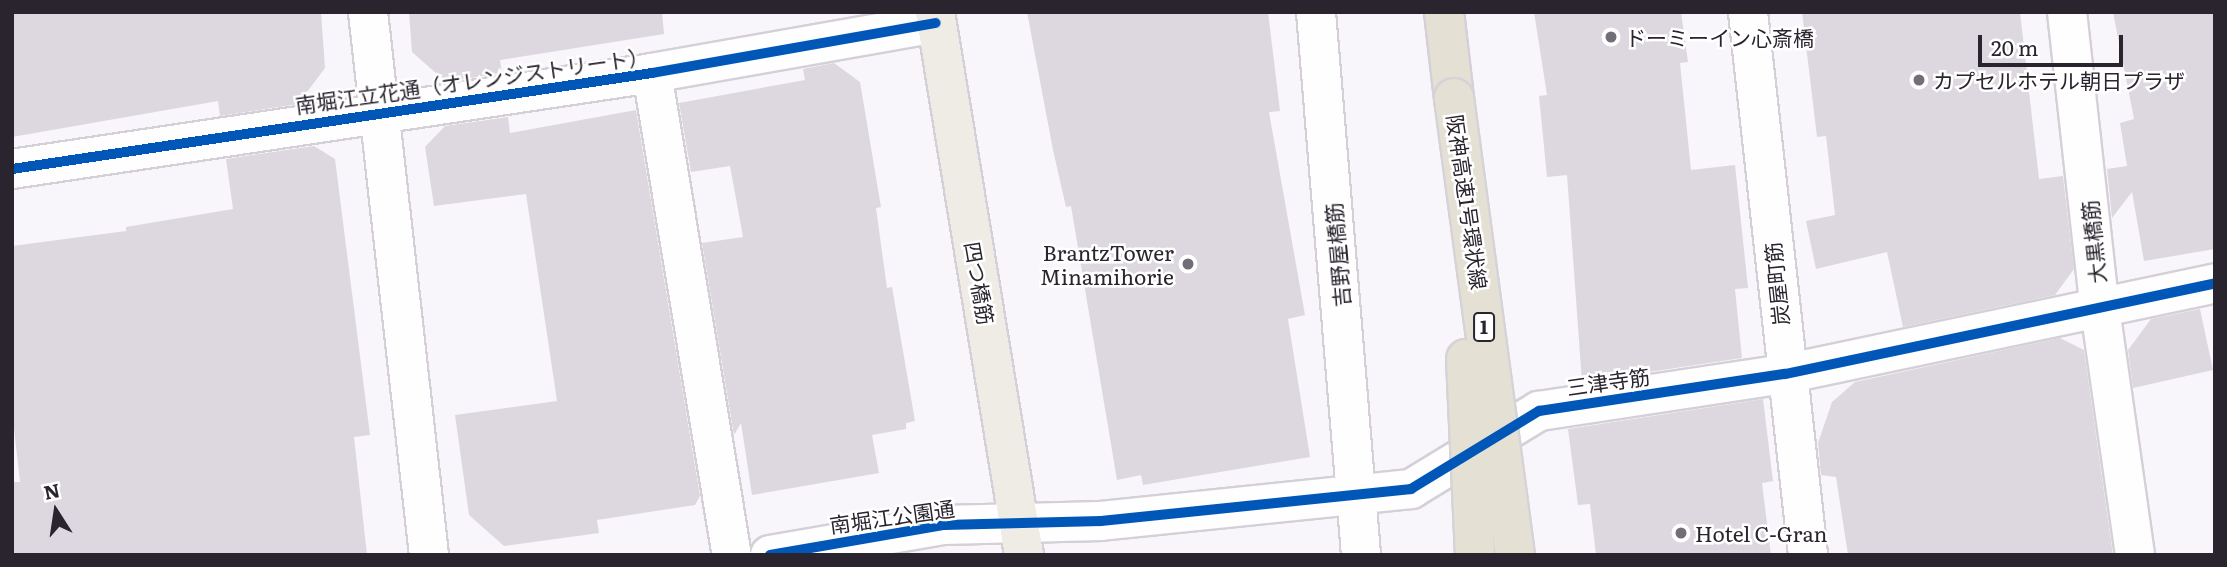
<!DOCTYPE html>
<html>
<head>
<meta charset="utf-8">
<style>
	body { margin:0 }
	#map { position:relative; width:2227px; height:567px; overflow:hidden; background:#f8f5fb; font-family:Literata,"Noto Sans JP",serif }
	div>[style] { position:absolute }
	.building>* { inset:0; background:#ddd8e0 }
	.roads { filter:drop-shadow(2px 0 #d5d0d8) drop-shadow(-2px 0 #d5d0d8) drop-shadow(0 2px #d5d0d8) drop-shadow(0 -2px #d5d0d8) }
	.minor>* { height:38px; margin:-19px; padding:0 19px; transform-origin:19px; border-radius:19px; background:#fefefe }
	.major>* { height:38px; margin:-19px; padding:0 19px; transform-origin:19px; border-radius:19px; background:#efece5 }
	.highway>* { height:38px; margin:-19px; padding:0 19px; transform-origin:19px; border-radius:19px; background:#e4e0d3 }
	.bridges { filter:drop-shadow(2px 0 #d6d3d8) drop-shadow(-2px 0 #d6d3d8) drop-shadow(0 2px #d6d3d8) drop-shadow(0 -2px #d6d3d8) }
	.highway-bridge>* { height:38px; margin:-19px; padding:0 19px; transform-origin:19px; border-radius:19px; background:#e4e0d3 }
	.cycleway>* { height:10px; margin:-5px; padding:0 5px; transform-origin:5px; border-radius:5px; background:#0057b8 }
	.dots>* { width:19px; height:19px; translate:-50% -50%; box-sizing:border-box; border:4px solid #fff; border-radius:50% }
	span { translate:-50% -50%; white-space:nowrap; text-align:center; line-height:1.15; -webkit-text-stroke:5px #fff; paint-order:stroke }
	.shield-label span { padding:2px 5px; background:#fff; border:2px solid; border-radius:5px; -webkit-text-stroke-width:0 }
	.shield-label { font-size:19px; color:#2a242e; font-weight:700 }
	.poi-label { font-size:21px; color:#2a242e }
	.left { translate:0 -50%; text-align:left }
	.right { translate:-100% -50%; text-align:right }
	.street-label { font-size:21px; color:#2a242e }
	.frame { position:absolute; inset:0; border:14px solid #2a242e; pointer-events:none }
	.north { position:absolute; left:21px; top:476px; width:70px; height:70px; -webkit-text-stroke:5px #fff; paint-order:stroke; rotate:348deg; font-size:19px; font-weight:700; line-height:28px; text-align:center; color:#2a242e }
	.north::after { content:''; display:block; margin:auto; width:24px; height:32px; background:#2a242e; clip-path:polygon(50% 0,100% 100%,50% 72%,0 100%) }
	.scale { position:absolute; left:1978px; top:35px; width:145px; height:32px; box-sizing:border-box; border:4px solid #2a242e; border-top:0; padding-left:9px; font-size:21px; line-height:24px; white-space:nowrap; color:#2a242e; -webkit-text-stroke:5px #fff; paint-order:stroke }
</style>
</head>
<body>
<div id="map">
	<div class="building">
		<i style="clip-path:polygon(12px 12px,321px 12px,325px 68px,298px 104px,220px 116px,218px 101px,12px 137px)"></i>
		<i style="clip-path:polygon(409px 12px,662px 12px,664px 34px,500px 60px,502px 73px,446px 82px,412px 52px)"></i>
		<i style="clip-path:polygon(1027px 12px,1268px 12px,1280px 111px,1269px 112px,1305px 315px,1288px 319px,1310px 457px,1143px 485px,1141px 475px,1117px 480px,1071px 206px,1066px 207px,1053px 150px)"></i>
		<i style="clip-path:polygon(1534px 12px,1681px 12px,1688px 62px,1680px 63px,1691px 170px,1735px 165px,1748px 288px,1735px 289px,1742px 358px,1582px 382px,1567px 175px,1547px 177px,1539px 96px,1547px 95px)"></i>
		<i style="clip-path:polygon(1802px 12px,2020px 12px,2039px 179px,2063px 176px,2074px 269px,2055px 295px,1903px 327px,1887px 252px,1816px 269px,1806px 221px,1835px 215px,1826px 136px,1817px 137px)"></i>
		<i style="clip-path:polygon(2113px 12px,2215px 12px,2215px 249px,2144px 261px,2132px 192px,2112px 218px,2107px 169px,2127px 166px,2120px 123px,2134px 119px)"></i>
		<i style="clip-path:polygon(834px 63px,860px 82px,881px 207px,876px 208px,887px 288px,892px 287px,915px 421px,906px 423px,906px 429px,872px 435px,879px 473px,752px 495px,741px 423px,734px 435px,702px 243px,743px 237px,730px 166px,691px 172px,679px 103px,805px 80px,803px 69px)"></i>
		<i style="clip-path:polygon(636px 110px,700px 496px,695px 505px,597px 520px,599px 533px,504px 546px,469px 515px,455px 415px,557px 401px,526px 194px,434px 206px,425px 147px,445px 126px,508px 117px,510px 133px)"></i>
		<i style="clip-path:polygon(314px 146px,335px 159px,370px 435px,354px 437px,367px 555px,12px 555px,12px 482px,20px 482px,12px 411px,12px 246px,126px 231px,126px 227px,233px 209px,226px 159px)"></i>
		<i style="clip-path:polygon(2200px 309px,2213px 370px,2133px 388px,2128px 350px,2151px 319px)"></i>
		<i style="clip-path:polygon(2060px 338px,2084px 350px,2113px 555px,1848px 555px,1836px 477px,1821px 475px,1818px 443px,1832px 402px,1855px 382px)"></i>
		<i style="clip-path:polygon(1763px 399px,1773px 481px,1762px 483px,1771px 555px,1596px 555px,1590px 504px,1578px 505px,1568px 429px)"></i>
	</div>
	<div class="roads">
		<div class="minor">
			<i style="left:368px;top:12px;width:546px;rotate:83.59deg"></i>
			<i style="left:1316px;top:12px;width:545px;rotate:85.26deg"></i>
			<i style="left:1748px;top:12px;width:546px;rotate:83.69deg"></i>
			<i style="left:2067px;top:12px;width:299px;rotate:83.7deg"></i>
			<i style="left:2100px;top:309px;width:248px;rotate:81.9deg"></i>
			<i style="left:652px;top:73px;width:489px;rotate:80.6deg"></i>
			<i style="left:12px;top:169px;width:647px;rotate:-8.53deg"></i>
			<i style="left:652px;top:73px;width:288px;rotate:-10deg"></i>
			<i style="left:770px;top:555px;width:177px;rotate:-9.8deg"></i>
			<i style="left:944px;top:525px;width:157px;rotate:-1.5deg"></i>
			<i style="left:1101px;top:521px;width:312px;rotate:-5.9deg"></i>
			<i style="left:1411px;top:489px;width:150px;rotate:-31.4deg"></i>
			<i style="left:1539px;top:411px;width:249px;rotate:-8.6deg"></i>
			<i style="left:1785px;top:374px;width:440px;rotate:-11.9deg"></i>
		</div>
		<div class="major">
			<i style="left:935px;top:12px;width:550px;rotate:80.69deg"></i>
		</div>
		<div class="highway">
			<i style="left:1444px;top:12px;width:87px;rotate:83.4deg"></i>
		</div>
	</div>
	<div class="bridges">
		<div class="highway-bridge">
			<i style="left:1454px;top:98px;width:461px;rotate:82.4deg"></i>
			<i style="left:1466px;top:359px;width:196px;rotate:87.4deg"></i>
		</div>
	</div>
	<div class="cycleway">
		<i style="left:12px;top:169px;width:647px;rotate:-8.53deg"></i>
		<i style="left:652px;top:73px;width:288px;rotate:-10deg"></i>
		<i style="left:770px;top:555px;width:177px;rotate:-9.8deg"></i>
		<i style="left:944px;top:525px;width:157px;rotate:-1.5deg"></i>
		<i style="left:1101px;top:521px;width:312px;rotate:-5.9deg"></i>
		<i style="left:1411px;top:489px;width:150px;rotate:-31.4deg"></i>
		<i style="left:1539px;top:411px;width:249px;rotate:-8.6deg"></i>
		<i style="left:1785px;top:374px;width:440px;rotate:-11.9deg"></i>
	</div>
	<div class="dots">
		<i style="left:1611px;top:37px;background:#726d76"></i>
		<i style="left:1919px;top:80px;background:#726d76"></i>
		<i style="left:1188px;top:264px;background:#726d76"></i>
		<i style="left:1681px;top:533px;background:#726d76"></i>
	</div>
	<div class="shield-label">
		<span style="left:1484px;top:327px">1</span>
	</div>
	<div class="poi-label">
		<span class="left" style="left:1625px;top:37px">ドーミーイン心斎橋</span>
		<span class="left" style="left:1933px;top:80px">カプセルホテル朝日プラザ</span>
		<span class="right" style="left:1174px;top:264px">BrantzTower<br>Minamihorie</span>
		<span class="left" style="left:1695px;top:533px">Hotel C-Gran</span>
	</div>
	<div class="street-label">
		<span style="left:472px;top:80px;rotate:-8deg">南堀江立花通（オレンジストリート）</span>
		<span style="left:1468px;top:202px;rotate:82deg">阪神高速1号環状線</span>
		<span style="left:2093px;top:242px;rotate:-96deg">大黒橋筋</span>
		<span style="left:1337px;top:255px;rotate:-95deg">吉野屋橋筋</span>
		<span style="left:980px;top:283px;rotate:80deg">四つ橋筋</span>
		<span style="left:1776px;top:284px;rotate:-96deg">炭屋町筋</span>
		<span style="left:1608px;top:381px;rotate:-8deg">三津寺筋</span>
		<span style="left:892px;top:516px;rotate:-8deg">南堀江公園通</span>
	</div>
	<div class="frame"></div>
	<div class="north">N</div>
	<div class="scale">20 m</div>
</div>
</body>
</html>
